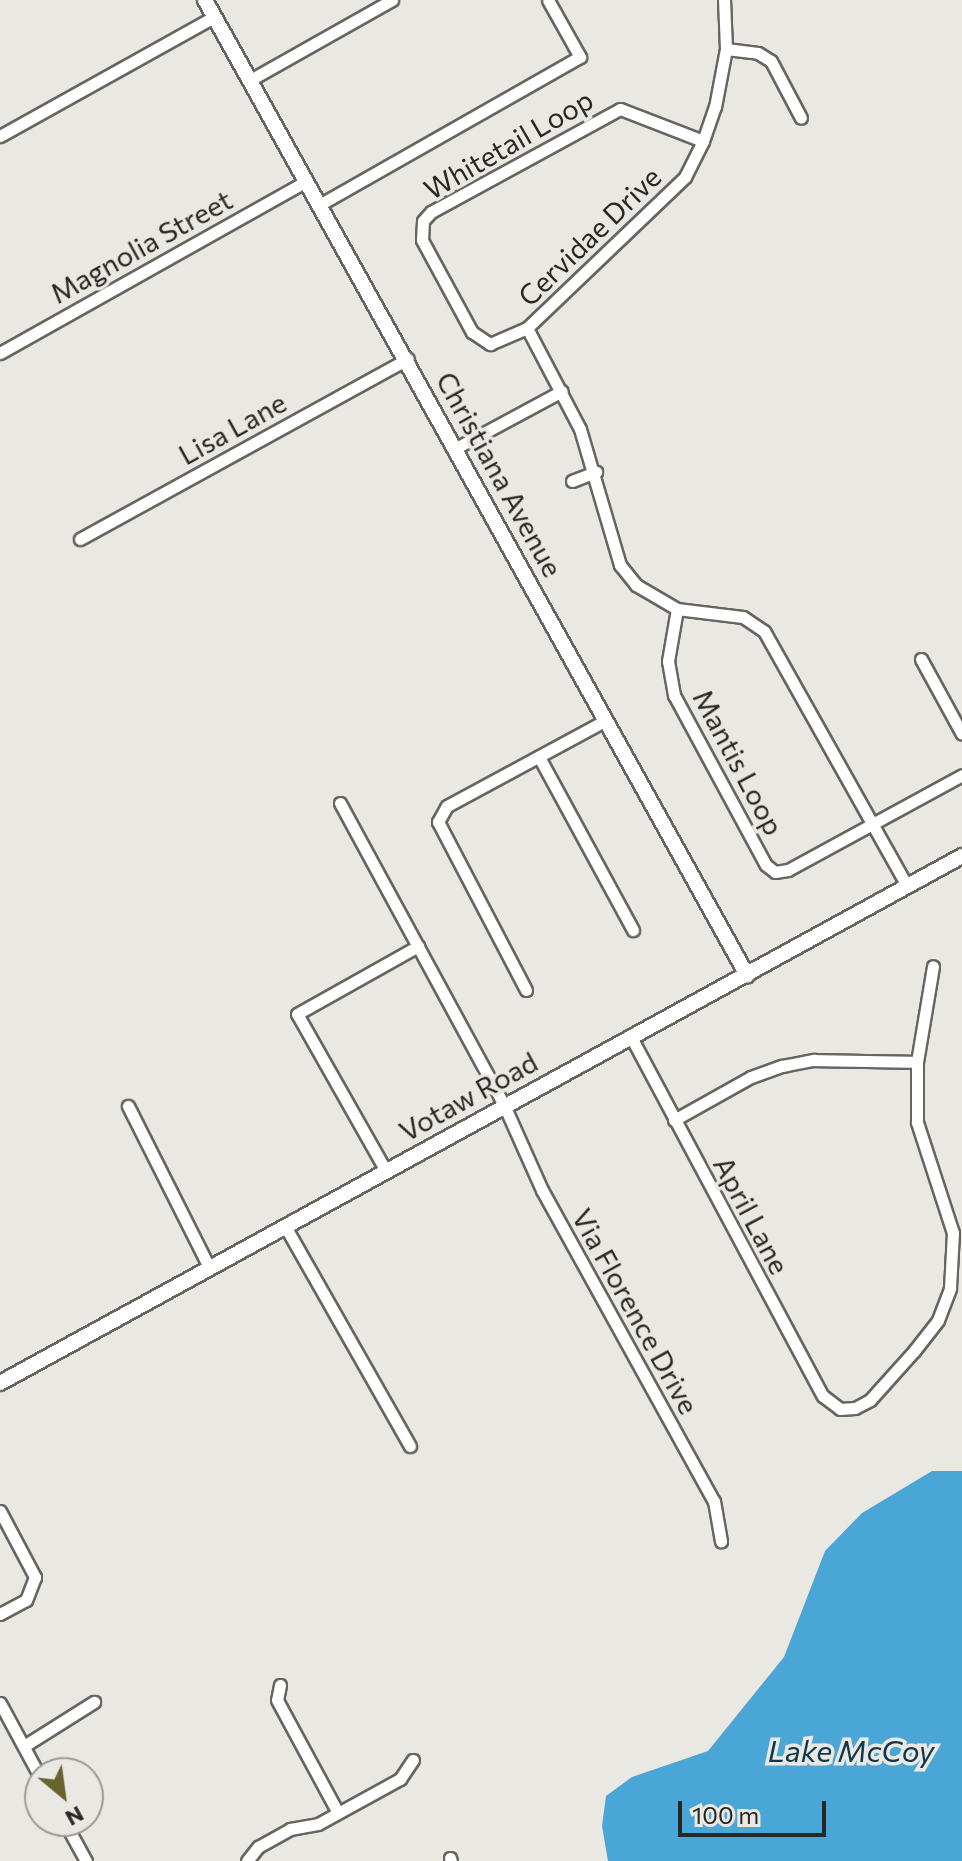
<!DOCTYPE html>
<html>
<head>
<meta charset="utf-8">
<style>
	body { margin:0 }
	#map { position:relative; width:962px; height:1861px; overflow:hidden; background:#eae8e2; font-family:Commissioner,sans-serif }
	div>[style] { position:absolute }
	.water>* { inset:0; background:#49a6d6 }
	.roads { filter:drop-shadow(2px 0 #676560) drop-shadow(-2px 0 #676560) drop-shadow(0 2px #676560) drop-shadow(0 -2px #676560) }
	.minor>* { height:11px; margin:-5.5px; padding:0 5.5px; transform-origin:5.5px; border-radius:5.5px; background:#fff }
	.tertiary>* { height:14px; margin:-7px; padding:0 7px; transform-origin:7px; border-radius:7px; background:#fff }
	span { translate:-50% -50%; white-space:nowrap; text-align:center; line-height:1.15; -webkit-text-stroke:7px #eae8e2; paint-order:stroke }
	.street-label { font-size:28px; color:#272724 }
	.water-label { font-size:30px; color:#0f384c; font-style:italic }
	.north { position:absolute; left:24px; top:1757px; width:80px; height:80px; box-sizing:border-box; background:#eae8e2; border:2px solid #9c9b96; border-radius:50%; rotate:151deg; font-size:22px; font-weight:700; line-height:32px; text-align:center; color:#272724 }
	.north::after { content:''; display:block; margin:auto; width:28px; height:36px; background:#696330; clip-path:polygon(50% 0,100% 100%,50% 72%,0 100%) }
	.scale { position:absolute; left:678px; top:1801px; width:148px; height:36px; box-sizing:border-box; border:4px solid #272724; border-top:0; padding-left:10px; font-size:24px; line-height:28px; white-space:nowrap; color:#272724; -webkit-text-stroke:6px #eae8e2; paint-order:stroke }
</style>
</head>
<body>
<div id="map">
	<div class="water">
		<i style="clip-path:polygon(932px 1471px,962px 1471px,962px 1861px,608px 1861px,602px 1826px,606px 1796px,632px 1777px,708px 1751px,784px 1657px,825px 1551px,862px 1513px)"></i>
	</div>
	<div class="roads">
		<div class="minor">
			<i style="left:726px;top:49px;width:32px;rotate:7deg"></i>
			<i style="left:758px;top:53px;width:15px;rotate:32deg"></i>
			<i style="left:771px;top:61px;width:64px;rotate:62.2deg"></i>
			<i style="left:250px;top:80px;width:163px;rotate:-29.4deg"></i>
			<i style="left:0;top:136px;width:245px;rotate:-29.1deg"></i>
			<i style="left:703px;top:141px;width:89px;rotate:-158.9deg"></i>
			<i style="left:620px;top:109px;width:215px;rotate:151.4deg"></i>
			<i style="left:431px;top:212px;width:12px;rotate:132deg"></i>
			<i style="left:423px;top:221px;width:19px;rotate:93deg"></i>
			<i style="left:422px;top:240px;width:105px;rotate:61.5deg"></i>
			<i style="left:472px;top:332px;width:22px;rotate:34deg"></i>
			<i style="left:490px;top:344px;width:40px;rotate:-23.4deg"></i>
			<i style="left:527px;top:328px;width:219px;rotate:-43.7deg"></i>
			<i style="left:685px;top:177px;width:40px;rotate:-63.4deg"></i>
			<i style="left:703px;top:141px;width:36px;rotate:-71deg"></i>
			<i style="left:715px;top:107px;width:59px;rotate:-79.3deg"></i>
			<i style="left:726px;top:49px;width:49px;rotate:-92.3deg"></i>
			<i style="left:319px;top:205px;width:300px;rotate:-29.6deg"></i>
			<i style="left:580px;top:57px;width:65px;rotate:-119.3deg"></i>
			<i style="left:527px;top:328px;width:114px;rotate:62.3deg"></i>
			<i style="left:580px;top:429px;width:142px;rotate:73.6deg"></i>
			<i style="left:620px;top:565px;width:26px;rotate:51deg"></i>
			<i style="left:636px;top:585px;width:48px;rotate:30.3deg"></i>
			<i style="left:677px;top:609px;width:66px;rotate:6.9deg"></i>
			<i style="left:743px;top:617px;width:25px;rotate:34deg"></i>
			<i style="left:764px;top:631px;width:292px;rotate:60.7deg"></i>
			<i style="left:0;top:353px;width:350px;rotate:-29.3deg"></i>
			<i style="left:456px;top:448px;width:120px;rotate:-28.3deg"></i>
			<i style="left:572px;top:481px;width:26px;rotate:-21deg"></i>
			<i style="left:80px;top:539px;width:374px;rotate:-28.8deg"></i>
			<i style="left:677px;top:609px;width:53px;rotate:99.8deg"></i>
			<i style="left:668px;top:661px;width:35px;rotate:80deg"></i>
			<i style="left:674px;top:695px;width:193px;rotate:61.6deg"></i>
			<i style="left:766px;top:865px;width:11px;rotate:38deg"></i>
			<i style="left:775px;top:872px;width:13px;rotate:-9deg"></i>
			<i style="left:788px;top:870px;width:198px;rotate:-28.6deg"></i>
			<i style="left:921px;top:659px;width:85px;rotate:61.3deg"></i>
			<i style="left:539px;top:757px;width:197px;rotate:61.5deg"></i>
			<i style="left:340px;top:803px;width:344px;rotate:61.5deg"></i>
			<i style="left:504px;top:1105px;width:93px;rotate:65.9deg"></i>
			<i style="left:542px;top:1190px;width:355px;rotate:61.1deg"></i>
			<i style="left:714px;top:1501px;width:41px;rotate:80.1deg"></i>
			<i style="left:526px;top:990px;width:190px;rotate:-117.6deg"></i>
			<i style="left:438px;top:822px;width:18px;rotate:-61deg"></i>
			<i style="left:447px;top:806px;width:181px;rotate:-28.4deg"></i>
			<i style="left:631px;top:1037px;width:407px;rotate:61.9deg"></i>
			<i style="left:823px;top:1396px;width:21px;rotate:37deg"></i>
			<i style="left:840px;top:1409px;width:15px;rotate:-4deg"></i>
			<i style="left:855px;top:1408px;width:17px;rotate:-28deg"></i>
			<i style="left:870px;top:1400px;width:66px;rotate:-48.1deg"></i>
			<i style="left:914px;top:1351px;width:39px;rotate:-52deg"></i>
			<i style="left:938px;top:1320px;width:34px;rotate:-69deg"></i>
			<i style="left:950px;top:1288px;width:55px;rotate:-86.9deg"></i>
			<i style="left:953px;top:1233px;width:117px;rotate:-108deg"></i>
			<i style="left:917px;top:1122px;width:60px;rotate:-90deg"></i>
			<i style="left:917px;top:1062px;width:97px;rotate:-80.5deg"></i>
			<i style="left:128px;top:1106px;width:180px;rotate:63.3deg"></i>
			<i style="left:674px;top:1120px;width:88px;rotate:-29.2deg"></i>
			<i style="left:751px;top:1077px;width:33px;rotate:-20deg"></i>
			<i style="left:782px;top:1066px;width:33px;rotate:-11deg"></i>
			<i style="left:814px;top:1060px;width:103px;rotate:1.1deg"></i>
			<i style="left:386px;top:1171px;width:180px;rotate:-119.5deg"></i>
			<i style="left:297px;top:1014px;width:139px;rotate:-29.3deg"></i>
			<i style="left:285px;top:1226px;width:253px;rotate:60.4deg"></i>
			<i style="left:0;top:1511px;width:75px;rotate:62.1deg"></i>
			<i style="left:35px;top:1577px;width:25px;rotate:111deg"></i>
			<i style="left:26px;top:1600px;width:30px;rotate:152deg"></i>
			<i style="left:280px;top:1685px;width:15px;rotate:101deg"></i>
			<i style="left:277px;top:1700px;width:128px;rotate:61.6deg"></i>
			<i style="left:0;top:1703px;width:84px;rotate:61.6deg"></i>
			<i style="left:24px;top:1746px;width:83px;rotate:-32.2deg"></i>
			<i style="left:64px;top:1821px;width:46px;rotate:61.2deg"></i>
			<i style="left:450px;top:1858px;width:3px;rotate:72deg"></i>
			<i style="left:247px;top:1861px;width:18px;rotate:-52deg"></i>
			<i style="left:258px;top:1847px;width:37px;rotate:-29deg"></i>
			<i style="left:290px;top:1829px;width:28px;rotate:-10deg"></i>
			<i style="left:318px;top:1824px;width:94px;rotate:-28.8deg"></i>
			<i style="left:400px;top:1779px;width:23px;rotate:-56deg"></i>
		</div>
		<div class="tertiary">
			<i style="left:205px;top:0;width:1116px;rotate:60.93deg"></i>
			<i style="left:0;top:1383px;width:1097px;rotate:-28.71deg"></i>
		</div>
	</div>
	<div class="street-label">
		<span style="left:508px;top:144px;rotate:-30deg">Whitetail Loop</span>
		<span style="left:589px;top:236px;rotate:-44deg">Cervidae Drive</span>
		<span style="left:141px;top:246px;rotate:-29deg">Magnolia Street</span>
		<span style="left:232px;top:428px;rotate:-29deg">Lisa Lane</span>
		<span style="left:500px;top:474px;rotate:61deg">Christiana Avenue</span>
		<span style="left:739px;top:762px;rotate:62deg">Mantis Loop</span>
		<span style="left:468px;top:1096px;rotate:-29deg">Votaw Road</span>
		<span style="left:752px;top:1215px;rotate:62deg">April Lane</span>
		<span style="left:636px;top:1311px;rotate:61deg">Via Florence Drive</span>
	</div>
	<div class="water-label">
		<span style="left:851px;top:1750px">Lake McCoy</span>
	</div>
	<div class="north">N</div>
	<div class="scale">100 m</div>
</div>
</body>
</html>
